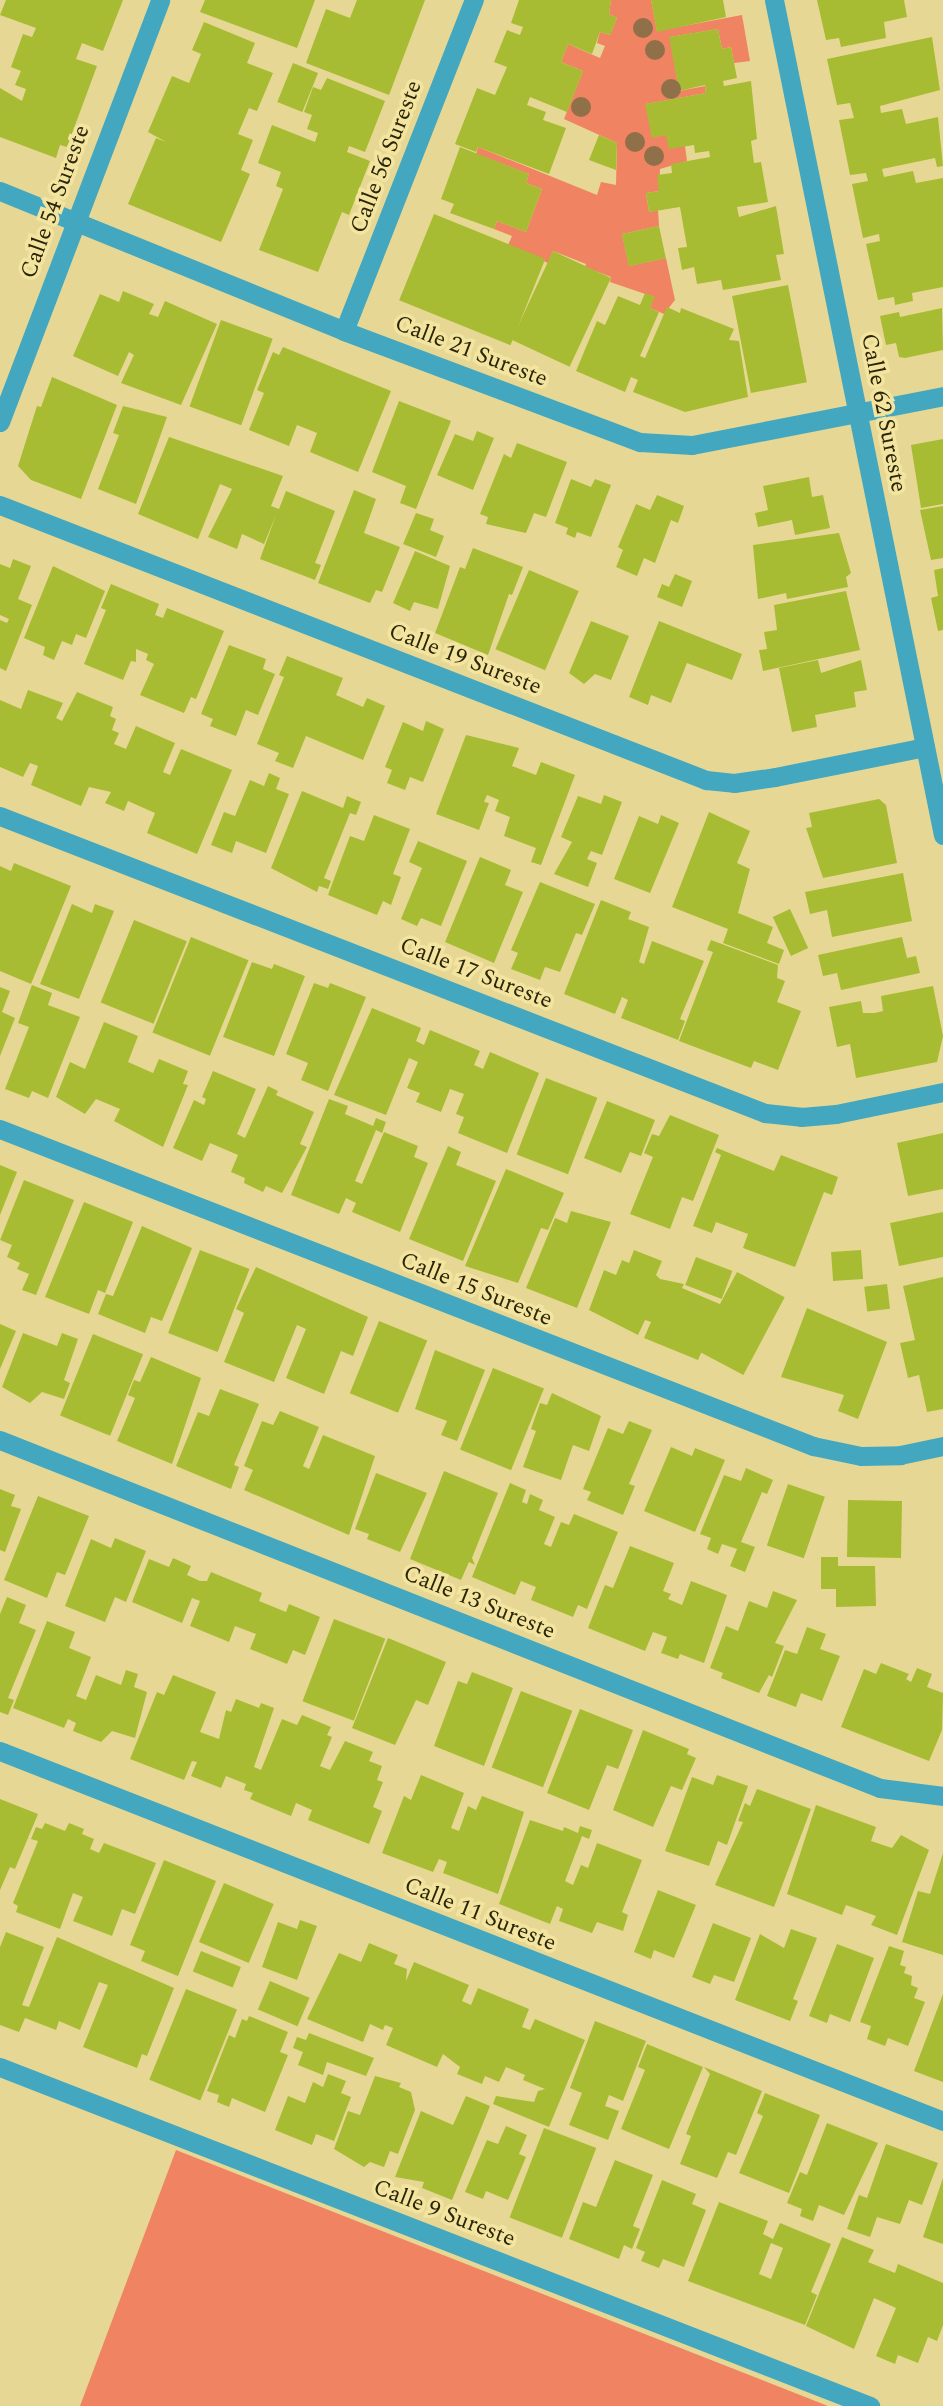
<!DOCTYPE html>
<html>
<head>
<meta charset="utf-8">
<style>
	body { margin:0 }
	#map { position:relative; width:943px; height:2406px; overflow:hidden; background:#e6d894; font-family:Spectral,serif }
	div>[style] { position:absolute }
	.green>* { inset:0; background:#f08361 }
	.building>* { inset:0; background:#a7bc32; transform-origin:0 0 }
	.minor>* { height:19px; margin:-9.5px; padding:0 9.5px; transform-origin:9.5px; border-radius:9.5px; background:#44a7c0 }
	.trees>* { width:20px; height:20px; margin:-10px; border-radius:50%; background:#907049 }
	span { translate:-50% -50%; white-space:nowrap; text-align:center; line-height:1.15; -webkit-text-stroke:7px #f3e5a0; paint-order:stroke }
	.street-label { font-size:23px; color:#2b2508 }
</style>
</head>
<body>
<div id="map">
	<div class="green">
		<i style="clip-path:polygon(611px 0,651px 0,657px 31px,742px 15px,750px 61px,734px 63px,731px 47px,722px 49px,718px 29px,670px 37px,679px 91px,705px 86px,706px 93px,646px 104px,652px 137px,666px 135px,685px 146px,687px 161px,660px 169px,659px 191px,646px 193px,649px 212px,658px 210px,659px 226px,622px 234px,629px 266px,666px 258px,675px 300px,664px 314px,650px 308px,654px 297px,610px 282px,611px 277px,585px 267px,586px 264px,553px 251px,548px 263px,508px 245px,512px 236px,494px 229px,497px 221px,526px 232px,542px 189px,526px 183px,529px 174px,476px 154px,478px 147px,597px 195px,601px 182px,616px 185px,617px 143px,564px 119px,583px 71px,561px 62px,568px 44px,600px 58px,605px 46px,597px 43px,600px 32px,610px 35px,617px 18px,609px 14px)"></i>
		<i style="clip-path:polygon(176px 2150px,828px 2406px,80px 2406px)"></i>
	</div>
	<div class="building">
		<i style="clip-path:polygon(6px 0,123px 0,103px 51px,82px 43px,76px 59px,97px 66px,67px 147px,60px 145px,56px 158px,0 137px,0 88px,22px 101px,26px 89px,15px 85px,21px 71px,11px 67px,23px 34px,32px 37px,36px 28px,0 15px)"></i>
		<i style="clip-path:polygon(205px 0,315px 0,297px 48px,200px 12px)"></i>
		<i style="clip-path:polygon(357px 0,425px 0,389px 95px,306px 63px,326px 9px,350px 18px)"></i>
		<i style="clip-path:polygon(519px 0,611px 0,609px 14px,617px 18px,610px 35px,600px 32px,592px 54px,568px 44px,561px 62px,583px 71px,567px 112px,530px 97px,527px 105px,546px 112px,543px 120px,566px 128px,549px 174px,478px 147px,476px 152px,455px 144px,477px 88px,495px 95px,507px 67px,494px 62px,507px 30px,520px 35px,523px 27px,511px 23px)"></i>
		<i style="clip-path:polygon(651px 0,723px 0,726px 17px,657px 32px)"></i>
		<i style="clip-path:polygon(817px 0,904px 0,907px 17px,884px 22px,886px 38px,841px 47px,839px 38px,826px 40px)"></i>
		<i style="clip-path:polygon(204px 22px,255px 43px,247px 63px,273px 73px,257px 111px,249px 108px,238px 134px,253px 140px,241px 170px,250px 174px,221px 242px,128px 204px,156px 138px,166px 142px,148px 132px,172px 76px,189px 83px,201px 54px,192px 50px)"></i>
		<i style="clip-path:polygon(718px 29px,722px 49px,731px 47px,737px 78px,723px 81px,724px 86px,751px 81px,757px 139px,751px 141px,754px 163px,761px 162px,768px 202px,737px 207px,739px 217px,776px 206px,784px 254px,776px 255px,781px 280px,723px 290px,721px 280px,697px 284px,694px 267px,682px 270px,678px 248px,687px 247px,680px 207px,649px 212px,646px 193px,659px 191px,657px 175px,672px 173px,671px 164px,710px 157px,709px 151px,695px 153px,694px 145px,669px 149px,666px 135px,652px 138px,645px 104px,706px 93px,705px 85px,679px 91px,669px 37px)"></i>
		<i style="clip-path:polygon(932px 37px,940px 90px,880px 106px,881px 113px,902px 109px,906px 124px,938px 117px,943px 166px,937px 167px,935px 158px,882px 169px,884px 177px,913px 171px,916px 183px,943px 178px,943px 287px,912px 293px,913px 301px,895px 305px,894px 297px,878px 300px,866px 244px,880px 241px,879px 234px,863px 238px,852px 184px,868px 181px,866px 173px,850px 175px,839px 120px,854px 118px,850px 103px,837px 105px,827px 59px)"></i>
		<i style="left:293px;top:63px;width:27px;height:42px;rotate:22deg"></i>
		<i style="clip-path:polygon(327px 78px,385px 101px,365px 152px,349px 146px,347px 152px,370px 161px,349px 215px,342px 212px,318px 272px,259px 250px,283px 189px,276px 186px,281px 172px,258px 163px,272px 125px,315px 142px,318px 133px,307px 129px,312px 115px,304px 112px,313px 87px,321px 90px)"></i>
		<i style="clip-path:polygon(599px 135px,617px 143px,616px 170px,589px 160px)"></i>
		<i style="clip-path:polygon(460px 147px,529px 174px,526px 183px,542px 189px,526px 232px,497px 221px,494px 229px,450px 213px,454px 204px,441px 199px)"></i>
		<i style="left:434px;top:214px;width:120px;height:93px;rotate:22deg"></i>
		<i style="left:659px;top:226px;width:33px;height:38px;rotate:78deg"></i>
		<i style="left:553px;top:251px;width:64px;height:98px;rotate:25deg"></i>
		<i style="left:788px;top:285px;width:99px;height:57px;rotate:79deg"></i>
		<i style="clip-path:polygon(123px 291px,154px 304px,149px 314px,158px 317px,165px 301px,217px 324px,181px 405px,121px 383px,134px 355px,129px 352px,118px 376px,73px 356px,100px 294px,119px 302px)"></i>
		<i style="clip-path:polygon(645px 293px,655px 297px,650px 308px,659px 312px,640px 356px,645px 358px,667px 307px,680px 313px,681px 308px,734px 329px,729px 340px,739px 341px,748px 397px,685px 412px,633px 392px,638px 380px,631px 377px,625px 392px,576px 371px,597px 321px,605px 325px,618px 296px,640px 305px)"></i>
		<i style="clip-path:polygon(942px 308px,943px 350px,905px 358px,899px 357px,896px 343px,886px 345px,880px 316px,899px 312px,900px 317px)"></i>
		<i style="left:221px;top:320px;width:55px;height:92px;rotate:20deg"></i>
		<i style="clip-path:polygon(283px 347px,391px 391px,358px 472px,310px 452px,317px 433px,297px 425px,289px 446px,249px 430px,264px 393px,257px 390px,273px 352px,279px 355px)"></i>
		<i style="clip-path:polygon(52px 377px,117px 405px,81px 499px,31px 480px,18px 466px,37px 406px,41px 407px)"></i>
		<i style="clip-path:polygon(399px 401px,451px 421px,416px 509px,400px 503px,406px 486px,372px 472px)"></i>
		<i style="clip-path:polygon(123px 406px,167px 417px,136px 504px,98px 489px,119px 435px,113px 433px)"></i>
		<i style="clip-path:polygon(477px 431px,494px 438px,473px 490px,437px 475px,455px 434px,473px 441px)"></i>
		<i style="clip-path:polygon(169px 437px,283px 476px,271px 506px,279px 509px,286px 491px,335px 511px,315px 563px,321px 565px,315px 580px,260px 559px,276px 515px,264px 544px,242px 534px,237px 549px,208px 537px,232px 489px,220px 484px,198px 539px,138px 514px)"></i>
		<i style="clip-path:polygon(943px 439px,943px 504px,921px 508px,911px 445px)"></i>
		<i style="clip-path:polygon(517px 443px,567px 462px,546px 517px,534px 513px,526px 533px,486px 524px,488px 517px,480px 514px,504px 454px,511px 458px)"></i>
		<i style="clip-path:polygon(809px 477px,812px 497px,823px 495px,830px 528px,795px 535px,792px 520px,758px 527px,755px 513px,768px 510px,763px 486px)"></i>
		<i style="clip-path:polygon(571px 479px,591px 487px,595px 479px,611px 485px,591px 537px,577px 532px,575px 538px,566px 534px,568px 528px,555px 523px)"></i>
		<i style="clip-path:polygon(354px 490px,376px 499px,364px 533px,400px 547px,382px 592px,376px 590px,370px 603px,318px 583px)"></i>
		<i style="clip-path:polygon(657px 495px,684px 506px,678px 523px,671px 520px,655px 563px,644px 558px,637px 576px,616px 567px,623px 550px,618px 547px,636px 504px,650px 510px)"></i>
		<i style="clip-path:polygon(943px 506px,943px 558px,931px 560px,920px 510px)"></i>
		<i style="clip-path:polygon(416px 513px,434px 519px,430px 530px,444px 536px,436px 557px,403px 544px)"></i>
		<i style="clip-path:polygon(839px 533px,851px 573px,846px 577px,848px 587px,787px 599px,786px 593px,758px 599px,753px 545px)"></i>
		<i style="clip-path:polygon(473px 548px,523px 567px,512px 595px,509px 594px,488px 655px,435px 633px,460px 567px,465px 569px)"></i>
		<i style="clip-path:polygon(415px 551px,450px 566px,438px 609px,414px 602px,410px 611px,393px 603px)"></i>
		<i style="clip-path:polygon(13px 559px,31px 566px,18px 599px,32px 605px,6px 671px,0 668px,0 620px,7px 623px,9px 619px,0 615px,0 564px,10px 568px)"></i>
		<i style="clip-path:polygon(53px 566px,105px 591px,86px 638px,76px 634px,72px 645px,62px 641px,54px 660px,43px 655px,45px 647px,24px 638px)"></i>
		<i style="clip-path:polygon(943px 568px,943px 630px,938px 631px,931px 598px,938px 596px,934px 570px)"></i>
		<i style="left:529px;top:570px;width:54px;height:86px;rotate:23deg"></i>
		<i style="clip-path:polygon(675px 574px,692px 581px,682px 607px,657px 597px,662px 584px,669px 587px)"></i>
		<i style="clip-path:polygon(111px 584px,159px 604px,155px 615px,163px 618px,167px 608px,224px 631px,196px 699px,191px 697px,184px 713px,140px 695px,154px 664px,146px 660px,148px 654px,136px 649px,136px 662px,131px 661px,123px 680px,84px 664px,106px 610px,101px 608px)"></i>
		<i style="clip-path:polygon(846px 591px,860px 650px,763px 671px,759px 650px,767px 649px,764px 632px,777px 630px,774px 605px)"></i>
		<i style="clip-path:polygon(591px 621px,629px 636px,611px 680px,595px 674px,584px 684px,569px 673px)"></i>
		<i style="clip-path:polygon(659px 621px,742px 654px,732px 680px,687px 663px,671px 703px,651px 695px,648px 705px,629px 697px)"></i>
		<i style="clip-path:polygon(229px 645px,266px 659px,263px 669px,275px 674px,258px 715px,246px 710px,236px 736px,210px 726px,213px 719px,201px 714px)"></i>
		<i style="clip-path:polygon(287px 656px,343px 678px,336px 695px,363px 707px,367px 698px,385px 706px,363px 760px,306px 736px,293px 768px,275px 761px,279px 753px,257px 744px,284px 677px,279px 675px)"></i>
		<i style="clip-path:polygon(818px 660px,821px 673px,861px 660px,867px 690px,854px 692px,856px 707px,815px 715px,817px 727px,792px 732px,779px 668px)"></i>
		<i style="clip-path:polygon(28px 690px,63px 703px,56px 718px,62px 721px,77px 692px,113px 707px,110px 716px,116px 719px,112px 730px,119px 733px,114px 744px,126px 749px,136px 726px,175px 743px,163px 772px,170px 775px,181px 749px,232px 770px,197px 854px,147px 833px,155px 813px,128px 801px,124px 811px,105px 803px,111px 792px,89px 787px,81px 806px,31px 785px,38px 766px,30px 763px,23px 777px,0 767px,0 700px,21px 709px)"></i>
		<i style="clip-path:polygon(426px 721px,444px 729px,423px 782px,410px 777px,405px 790px,387px 783px,392px 770px,385px 767px,403px 722px,423px 731px)"></i>
		<i style="clip-path:polygon(466px 735px,519px 748px,512px 766px,536px 775px,541px 762px,575px 775px,541px 865px,531px 862px,536px 848px,504px 836px,510px 817px,495px 811px,499px 800px,487px 795px,484px 802px,489px 803px,479px 830px,436px 814px)"></i>
		<i style="clip-path:polygon(269px 773px,280px 778px,276px 789px,289px 794px,266px 853px,236px 841px,232px 853px,211px 845px,224px 812px,235px 816px,250px 780px,264px 786px)"></i>
		<i style="clip-path:polygon(302px 791px,343px 808px,347px 796px,361px 802px,356px 815px,350px 813px,324px 878px,331px 881px,328px 889px,319px 886px,317px 892px,271px 868px)"></i>
		<i style="clip-path:polygon(604px 795px,622px 802px,602px 855px,591px 851px,587px 859px,597px 863px,588px 887px,554px 874px,572px 842px,561px 837px,578px 796px,601px 804px)"></i>
		<i style="clip-path:polygon(879px 799px,886px 805px,897px 863px,823px 878px,806px 828px,812px 827px,809px 813px)"></i>
		<i style="clip-path:polygon(709px 812px,750px 831px,737px 863px,750px 869px,738px 913px,773px 927px,767px 943px,784px 950px,779px 964px,723px 943px,728px 929px,672px 907px)"></i>
		<i style="clip-path:polygon(374px 815px,410px 829px,393px 874px,401px 877px,391px 905px,383px 901px,377px 915px,328px 895px,350px 836px,364px 841px)"></i>
		<i style="clip-path:polygon(661px 815px,679px 823px,650px 893px,614px 879px,639px 816px,658px 824px)"></i>
		<i style="clip-path:polygon(418px 841px,467px 861px,441px 926px,421px 918px,417px 926px,401px 919px,422px 868px,409px 862px)"></i>
		<i style="clip-path:polygon(480px 857px,511px 870px,505px 885px,523px 892px,494px 963px,445px 942px)"></i>
		<i style="clip-path:polygon(14px 863px,71px 886px,31px 984px,0 971px,0 866px,11px 871px)"></i>
		<i style="clip-path:polygon(903px 873px,912px 921px,832px 937px,827px 910px,810px 914px,805px 892px)"></i>
		<i style="clip-path:polygon(540px 882px,595px 904px,582px 935px,576px 933px,560px 972px,545px 967px,540px 980px,511px 969px,518px 953px,511px 950px)"></i>
		<i style="clip-path:polygon(601px 900px,631px 912px,628px 919px,649px 927px,639px 962px,644px 964px,652px 941px,704px 961px,680px 1019px,685px 1021px,678px 1040px,621px 1018px,628px 1000px,622px 997px,615px 1014px,564px 994px)"></i>
		<i style="clip-path:polygon(72px 904px,92px 913px,95px 904px,114px 911px,79px 999px,40px 984px)"></i>
		<i style="left:790px;top:909px;width:43px;height:19px;rotate:65deg"></i>
		<i style="left:134px;top:920px;width:57px;height:89px;rotate:22deg"></i>
		<i style="left:191px;top:937px;width:62px;height:103px;rotate:22deg"></i>
		<i style="clip-path:polygon(902px 937px,907px 958px,916px 956px,920px 973px,841px 990px,837px 973px,823px 976px,818px 955px)"></i>
		<i style="clip-path:polygon(711px 940px,778px 965px,777px 978px,785px 981px,777px 1002px,801px 1011px,778px 1070px,754px 1061px,751px 1068px,679px 1041px,713px 952px,707px 950px)"></i>
		<i style="clip-path:polygon(252px 962px,272px 969px,274px 964px,305px 976px,274px 1056px,223px 1037px)"></i>
		<i style="clip-path:polygon(314px 983px,328px 988px,330px 983px,366px 997px,328px 1091px,301px 1080px,308px 1063px,286px 1054px)"></i>
		<i style="clip-path:polygon(32px 985px,52px 993px,48px 1005px,80px 1017px,48px 1098px,32px 1091px,29px 1098px,5px 1089px,29px 1027px,18px 1023px)"></i>
		<i style="clip-path:polygon(933px 986px,943px 1036px,937px 1062px,856px 1078px,850px 1044px,837px 1047px,829px 1007px,861px 1001px,863px 1013px,875px 1013px,883px 1011px,881px 996px)"></i>
		<i style="clip-path:polygon(0 987px,10px 991px,2px 1012px,15px 1018px,0 1056px)"></i>
		<i style="clip-path:polygon(372px 1008px,421px 1028px,416px 1041px,424px 1045px,430px 1030px,480px 1051px,474px 1065px,483px 1069px,490px 1052px,539px 1073px,507px 1153px,458px 1133px,464px 1117px,456px 1114px,464px 1094px,450px 1089px,441px 1112px,416px 1102px,420px 1093px,407px 1088px,418px 1062px,409px 1058px,386px 1115px,334px 1095px)"></i>
		<i style="clip-path:polygon(104px 1022px,138px 1036px,128px 1062px,153px 1073px,159px 1059px,188px 1071px,183px 1084px,188px 1085px,163px 1147px,114px 1121px,120px 1109px,96px 1099px,85px 1114px,56px 1097px,70px 1062px,85px 1069px)"></i>
		<i style="clip-path:polygon(213px 1071px,256px 1089px,237px 1134px,245px 1138px,268px 1086px,278px 1091px,276px 1095px,314px 1112px,300px 1144px,307px 1147px,282px 1193px,266px 1186px,263px 1192px,244px 1183px,245px 1178px,231px 1172px,238px 1155px,210px 1143px,202px 1161px,173px 1148px,194px 1100px,204px 1105px,206px 1099px,202px 1097px)"></i>
		<i style="left:546px;top:1078px;width:55px;height:82px;rotate:21deg"></i>
		<i style="clip-path:polygon(329px 1099px,348px 1106px,345px 1114px,373px 1126px,376px 1118px,386px 1122px,382px 1133px,376px 1130px,355px 1181px,362px 1184px,384px 1132px,418px 1146px,414px 1157px,428px 1163px,400px 1232px,352px 1212px,356px 1203px,346px 1198px,339px 1214px,291px 1195px)"></i>
		<i style="clip-path:polygon(607px 1101px,655px 1120px,641px 1156px,630px 1152px,621px 1173px,584px 1158px)"></i>
		<i style="clip-path:polygon(670px 1115px,719px 1135px,693px 1201px,682px 1197px,670px 1229px,630px 1214px,653px 1157px,644px 1153px,652px 1134px,659px 1136px)"></i>
		<i style="clip-path:polygon(943px 1133px,943px 1189px,908px 1196px,897px 1143px)"></i>
		<i style="clip-path:polygon(448px 1146px,461px 1152px,456px 1165px,496px 1181px,463px 1261px,409px 1239px)"></i>
		<i style="clip-path:polygon(717px 1148px,774px 1171px,781px 1155px,838px 1177px,832px 1195px,824px 1192px,795px 1267px,743px 1248px,748px 1234px,716px 1222px,712px 1233px,693px 1226px,721px 1155px,715px 1152px)"></i>
		<i style="clip-path:polygon(0 1165px,17px 1172px,0 1215px)"></i>
		<i style="clip-path:polygon(506px 1169px,564px 1193px,548px 1230px,541px 1228px,518px 1283px,465px 1266px)"></i>
		<i style="clip-path:polygon(24px 1180px,74px 1200px,36px 1295px,22px 1290px,29px 1274px,17px 1269px,20px 1263px,7px 1257px,12px 1245px,0 1240px)"></i>
		<i style="clip-path:polygon(84px 1202px,133px 1222px,105px 1293px,98px 1290px,89px 1314px,45px 1297px)"></i>
		<i style="clip-path:polygon(571px 1211px,611px 1222px,577px 1308px,526px 1288px,555px 1218px,567px 1223px)"></i>
		<i style="clip-path:polygon(943px 1212px,943px 1257px,899px 1266px,890px 1223px)"></i>
		<i style="clip-path:polygon(142px 1226px,192px 1248px,162px 1321px,151px 1317px,145px 1333px,98px 1314px,106px 1294px,113px 1296px)"></i>
		<i style="left:200px;top:1250px;width:53px;height:89px;rotate:21deg"></i>
		<i style="clip-path:polygon(634px 1250px,662px 1261px,656px 1275px,660px 1279px,684px 1284px,682px 1288px,722px 1305px,698px 1360px,644px 1338px,651px 1322px,645px 1320px,638px 1335px,589px 1310px,604px 1270px,616px 1275px,622px 1260px,629px 1263px)"></i>
		<i style="left:861px;top:1250px;width:29px;height:30px;rotate:86deg"></i>
		<i style="left:696px;top:1257px;width:39px;height:30px;rotate:21deg"></i>
		<i style="clip-path:polygon(256px 1267px,368px 1317px,353px 1356px,341px 1351px,324px 1394px,286px 1378px,306px 1329px,297px 1325px,274px 1382px,224px 1362px,244px 1313px,236px 1309px)"></i>
		<i style="left:737px;top:1272px;width:54px;height:88px;rotate:28deg"></i>
		<i style="clip-path:polygon(943px 1277px,943px 1409px,927px 1412px,919px 1375px,908px 1378px,900px 1343px,915px 1340px,903px 1286px)"></i>
		<i style="left:887px;top:1284px;width:25px;height:23px;rotate:83deg"></i>
		<i style="clip-path:polygon(807px 1308px,887px 1342px,858px 1419px,838px 1411px,844px 1395px,781px 1377px)"></i>
		<i style="left:379px;top:1321px;width:52px;height:78px;rotate:22deg"></i>
		<i style="clip-path:polygon(0 1324px,16px 1331px,0 1369px)"></i>
		<i style="clip-path:polygon(23px 1333px,57px 1346px,62px 1333px,78px 1339px,64px 1380px,70px 1383px,64px 1399px,42px 1392px,30px 1403px,2px 1387px)"></i>
		<i style="left:93px;top:1334px;width:54px;height:88px;rotate:22deg"></i>
		<i style="clip-path:polygon(435px 1350px,485px 1370px,457px 1441px,441px 1435px,447px 1421px,415px 1409px)"></i>
		<i style="clip-path:polygon(151px 1357px,201px 1378px,172px 1464px,117px 1441px,135px 1398px,128px 1395px,134px 1380px,140px 1382px)"></i>
		<i style="left:493px;top:1368px;width:55px;height:88px;rotate:22deg"></i>
		<i style="clip-path:polygon(220px 1389px,259px 1404px,234px 1465px,239px 1467px,231px 1489px,176px 1466px,198px 1412px,209px 1416px)"></i>
		<i style="clip-path:polygon(552px 1393px,601px 1416px,589px 1451px,573px 1445px,561px 1480px,523px 1467px,536px 1431px,531px 1429px,540px 1403px,547px 1405px)"></i>
		<i style="clip-path:polygon(280px 1411px,319px 1427px,303px 1466px,309px 1469px,323px 1435px,375px 1456px,349px 1535px,244px 1490px,253px 1470px,244px 1466px,262px 1421px,273px 1425px)"></i>
		<i style="clip-path:polygon(629px 1421px,652px 1430px,629px 1484px,635px 1486px,623px 1515px,587px 1500px,591px 1492px,583px 1489px,608px 1428px,623px 1434px)"></i>
		<i style="clip-path:polygon(671px 1447px,692px 1456px,695px 1448px,725px 1460px,695px 1532px,644px 1511px)"></i>
		<i style="clip-path:polygon(746px 1468px,773px 1480px,767px 1494px,762px 1492px,741px 1542px,755px 1547px,745px 1572px,730px 1566px,737px 1549px,722px 1544px,718px 1554px,707px 1549px,711px 1538px,700px 1534px,724px 1475px,741px 1481px)"></i>
		<i style="clip-path:polygon(444px 1471px,498px 1493px,472px 1558px,475px 1565px,469px 1562px,461px 1580px,410px 1559px)"></i>
		<i style="clip-path:polygon(376px 1473px,427px 1493px,400px 1552px,367px 1539px,369px 1534px,355px 1529px)"></i>
		<i style="clip-path:polygon(510px 1483px,526px 1490px,522px 1502px,527px 1504px,530px 1494px,543px 1500px,539px 1510px,555px 1517px,544px 1544px,551px 1547px,561px 1522px,569px 1525px,574px 1514px,618px 1532px,587px 1609px,578px 1605px,573px 1617px,531px 1600px,536px 1587px,521px 1581px,515px 1595px,472px 1577px)"></i>
		<i style="left:788px;top:1484px;width:39px;height:65px;rotate:19deg"></i>
		<i style="clip-path:polygon(0 1489px,15px 1495px,11px 1506px,21px 1509px,5px 1552px,0 1550px)"></i>
		<i style="clip-path:polygon(38px 1496px,89px 1516px,65px 1575px,57px 1572px,47px 1598px,4px 1580px)"></i>
		<i style="left:848px;top:1500px;width:54px;height:57px;rotate:1deg"></i>
		<i style="clip-path:polygon(115px 1538px,146px 1551px,126px 1602px,115px 1597px,105px 1622px,65px 1606px,91px 1539px,111px 1548px)"></i>
		<i style="clip-path:polygon(630px 1546px,674px 1563px,663px 1591px,671px 1594px,668px 1599px,682px 1605px,691px 1581px,727px 1595px,704px 1663px,680px 1654px,678px 1659px,661px 1653px,667px 1637px,653px 1632px,645px 1651px,588px 1628px,605px 1585px,613px 1588px)"></i>
		<i style="clip-path:polygon(821px 1557px,838px 1557px,838px 1566px,875px 1566px,876px 1606px,836px 1607px,836px 1589px,821px 1589px)"></i>
		<i style="clip-path:polygon(173px 1558px,191px 1566px,187px 1575px,200px 1581px,207px 1581px,211px 1572px,262px 1593px,259px 1601px,286px 1612px,289px 1604px,320px 1617px,305px 1655px,293px 1650px,287px 1664px,250px 1649px,256px 1634px,248px 1631px,235px 1626px,229px 1642px,190px 1626px,200px 1601px,192px 1598px,182px 1623px,132px 1602px,149px 1559px,169px 1567px)"></i>
		<i style="clip-path:polygon(773px 1591px,797px 1600px,775px 1643px,784px 1646px,772px 1677px,769px 1675px,759px 1693px,721px 1678px,723px 1673px,710px 1668px,726px 1626px,738px 1631px,749px 1601px,767px 1608px)"></i>
		<i style="clip-path:polygon(7px 1597px,26px 1605px,19px 1623px,36px 1630px,8px 1698px,14px 1700px,8px 1715px,0 1712px,0 1614px)"></i>
		<i style="left:334px;top:1619px;width:55px;height:88px;rotate:21deg"></i>
		<i style="clip-path:polygon(47px 1621px,75px 1632px,69px 1648px,91px 1657px,76px 1696px,86px 1700px,96px 1675px,121px 1685px,126px 1670px,138px 1674px,134px 1687px,147px 1692px,135px 1738px,112px 1731px,101px 1742px,73px 1731px,76px 1723px,68px 1719px,64px 1728px,13px 1708px)"></i>
		<i style="clip-path:polygon(807px 1627px,826px 1634px,820px 1649px,840px 1656px,822px 1701px,801px 1693px,796px 1707px,767px 1696px,785px 1650px,797px 1654px)"></i>
		<i style="clip-path:polygon(388px 1638px,446px 1662px,428px 1705px,416px 1700px,395px 1745px,352px 1728px)"></i>
		<i style="clip-path:polygon(881px 1663px,909px 1674px,906px 1679px,911px 1682px,917px 1668px,932px 1674px,927px 1687px,943px 1693px,942px 1730px,929px 1761px,841px 1727px,864px 1669px,876px 1674px)"></i>
		<i style="clip-path:polygon(472px 1672px,513px 1688px,484px 1766px,434px 1746px,458px 1681px,467px 1684px)"></i>
		<i style="clip-path:polygon(173px 1675px,216px 1692px,200px 1732px,219px 1739px,226px 1710px,231px 1712px,236px 1699px,259px 1708px,261px 1703px,274px 1708px,254px 1767px,261px 1770px,282px 1719px,297px 1725px,302px 1715px,331px 1727px,327px 1735px,332px 1737px,320px 1766px,330px 1770px,345px 1741px,373px 1752px,369px 1761px,382px 1766px,377px 1780px,383px 1782px,373px 1807px,382px 1811px,369px 1844px,308px 1820px,312px 1810px,296px 1803px,291px 1816px,250px 1799px,253px 1793px,244px 1790px,246px 1784px,226px 1776px,221px 1788px,191px 1776px,197px 1762px,192px 1761px,184px 1780px,130px 1759px,157px 1692px,164px 1695px)"></i>
		<i style="left:521px;top:1691px;width:55px;height:82px;rotate:21deg"></i>
		<i style="clip-path:polygon(580px 1709px,633px 1730px,618px 1769px,607px 1765px,589px 1810px,547px 1793px)"></i>
		<i style="clip-path:polygon(643px 1730px,689px 1749px,687px 1754px,696px 1758px,682px 1790px,671px 1786px,653px 1827px,613px 1810px)"></i>
		<i style="clip-path:polygon(421px 1775px,464px 1793px,451px 1828px,459px 1831px,468px 1806px,476px 1810px,482px 1796px,524px 1812px,498px 1894px,443px 1873px,447px 1862px,439px 1859px,433px 1872px,382px 1853px,404px 1796px,411px 1800px)"></i>
		<i style="clip-path:polygon(717px 1775px,748px 1786px,727px 1845px,718px 1841px,709px 1866px,665px 1851px,692px 1777px,713px 1785px)"></i>
		<i style="clip-path:polygon(757px 1789px,811px 1809px,774px 1907px,715px 1885px,743px 1822px,738px 1821px,745px 1803px,750px 1806px)"></i>
		<i style="clip-path:polygon(0 1799px,38px 1814px,15px 1869px,10px 1867px,0 1890px)"></i>
		<i style="clip-path:polygon(816px 1805px,876px 1827px,871px 1841px,892px 1848px,901px 1835px,929px 1850px,897px 1935px,871px 1925px,876px 1916px,846px 1905px,842px 1915px,787px 1894px)"></i>
		<i style="clip-path:polygon(530px 1820px,563px 1831px,564px 1827px,578px 1833px,580px 1826px,592px 1830px,589px 1839px,582px 1836px,565px 1881px,573px 1885px,581px 1865px,588px 1868px,597px 1843px,642px 1860px,622px 1912px,628px 1915px,623px 1931px,597px 1922px,592px 1933px,559px 1921px,563px 1909px,557px 1906px,550px 1924px,499px 1904px)"></i>
		<i style="clip-path:polygon(45px 1823px,65px 1831px,69px 1823px,84px 1829px,82px 1834px,94px 1839px,90px 1849px,99px 1853px,104px 1843px,156px 1863px,135px 1914px,122px 1909px,112px 1936px,73px 1921px,83px 1897px,73px 1893px,60px 1929px,16px 1912px,18px 1906px,13px 1903px,38px 1841px,31px 1839px,36px 1827px,42px 1829px)"></i>
		<i style="clip-path:polygon(943px 1853px,943px 1955px,902px 1942px,918px 1891px,930px 1894px)"></i>
		<i style="clip-path:polygon(164px 1860px,216px 1881px,178px 1976px,141px 1961px,145px 1951px,130px 1945px)"></i>
		<i style="left:224px;top:1883px;width:54px;height:64px;rotate:23deg"></i>
		<i style="clip-path:polygon(658px 1890px,696px 1905px,674px 1958px,654px 1950px,651px 1959px,634px 1952px)"></i>
		<i style="clip-path:polygon(300px 1920px,317px 1926px,297px 1980px,262px 1967px,278px 1922px,297px 1929px)"></i>
		<i style="clip-path:polygon(713px 1923px,751px 1938px,734px 1982px,714px 1975px,710px 1984px,692px 1977px)"></i>
		<i style="clip-path:polygon(791px 1929px,817px 1938px,793px 1999px,798px 2001px,790px 2021px,735px 2000px,760px 1934px,784px 1948px)"></i>
		<i style="clip-path:polygon(6px 1932px,44px 1947px,22px 2005px,29px 2007px,57px 1937px,174px 1988px,147px 2056px,142px 2054px,137px 2068px,83px 2047px,108px 1985px,99px 1982px,80px 2030px,59px 2021px,56px 2030px,25px 2018px,19px 2032px,0 2025px,0 1947px)"></i>
		<i style="clip-path:polygon(369px 1943px,398px 1955px,394px 1964px,407px 1969px,406px 1981px,414px 1962px,469px 1985px,462px 2001px,471px 2005px,478px 1988px,529px 2009px,522px 2027px,530px 2030px,535px 2019px,585px 2040px,549px 2127px,493px 2104px,496px 2096px,534px 2102px,538px 2091px,545px 2089px,523px 2080px,525px 2075px,506px 2067px,499px 2082px,485px 2076px,482px 2084px,457px 2074px,460px 2067px,443px 2054px,437px 2067px,386px 2045px,393px 2028px,385px 2025px,383px 2030px,370px 2024px,363px 2042px,307px 2019px,339px 1953px,361px 1962px)"></i>
		<i style="clip-path:polygon(837px 1944px,874px 1958px,850px 2022px,830px 2014px,827px 2023px,809px 2016px)"></i>
		<i style="clip-path:polygon(889px 1946px,904px 1951px,900px 1965px,906px 1967px,904px 1973px,912px 1976px,911px 1985px,918px 1988px,914px 1998px,925px 2002px,908px 2046px,888px 2038px,885px 2046px,867px 2039px,871px 2026px,860px 2022px)"></i>
		<i style="left:201px;top:1951px;width:43px;height:22px;rotate:22deg"></i>
		<i style="left:270px;top:1981px;width:43px;height:31px;rotate:23deg"></i>
		<i style="left:186px;top:1989px;width:55px;height:98px;rotate:22deg"></i>
		<i style="clip-path:polygon(943px 1994px,943px 2082px,914px 2071px)"></i>
		<i style="clip-path:polygon(249px 2016px,288px 2032px,280px 2052px,288px 2055px,265px 2112px,232px 2098px,229px 2107px,217px 2102px,219px 2095px,207px 2091px,229px 2035px,235px 2038px,242px 2019px,247px 2021px)"></i>
		<i style="clip-path:polygon(595px 2021px,646px 2041px,623px 2101px,609px 2095px,605px 2106px,619px 2111px,608px 2140px,569px 2125px,582px 2093px,570px 2088px)"></i>
		<i style="clip-path:polygon(309px 2033px,374px 2058px,366px 2076px,327px 2062px,323px 2075px,298px 2065px,303px 2052px,293px 2048px,297px 2037px,306px 2040px)"></i>
		<i style="clip-path:polygon(647px 2044px,703px 2067px,669px 2149px,621px 2129px,645px 2070px,638px 2067px)"></i>
		<i style="clip-path:polygon(704px 2067px,762px 2091px,736px 2155px,728px 2152px,717px 2178px,680px 2164px,691px 2136px,686px 2134px,710px 2074px)"></i>
		<i style="clip-path:polygon(328px 2074px,346px 2081px,341px 2093px,351px 2097px,334px 2141px,316px 2134px,312px 2145px,275px 2130px,288px 2096px,305px 2103px,313px 2082px,323px 2087px)"></i>
		<i style="clip-path:polygon(375px 2076px,401px 2083px,399px 2087px,411px 2092px,415px 2110px,398px 2154px,390px 2151px,384px 2167px,370px 2162px,364px 2167px,334px 2149px,348px 2111px,360px 2115px)"></i>
		<i style="clip-path:polygon(765px 2093px,820px 2115px,789px 2193px,739px 2173px,763px 2116px,757px 2113px)"></i>
		<i style="clip-path:polygon(466px 2096px,490px 2106px,452px 2200px,422px 2188px,424px 2182px,395px 2177px,421px 2111px,453px 2125px)"></i>
		<i style="clip-path:polygon(827px 2123px,878px 2143px,844px 2215px,819px 2205px,813px 2221px,800px 2216px,802px 2209px,787px 2203px,800px 2172px,807px 2175px)"></i>
		<i style="clip-path:polygon(506px 2126px,527px 2135px,519px 2154px,526px 2157px,508px 2200px,486px 2191px,483px 2199px,465px 2192px,487px 2140px,498px 2144px)"></i>
		<i style="left:544px;top:2128px;width:56px;height:96px;rotate:21deg"></i>
		<i style="clip-path:polygon(886px 2144px,938px 2163px,922px 2205px,909px 2200px,900px 2224px,877px 2217px,870px 2237px,847px 2229px,859px 2195px,867px 2198px)"></i>
		<i style="clip-path:polygon(615px 2160px,653px 2175px,633px 2226px,640px 2229px,632px 2249px,624px 2245px,619px 2259px,569px 2239px,583px 2202px,596px 2207px)"></i>
		<i style="clip-path:polygon(943px 2178px,943px 2244px,923px 2237px)"></i>
		<i style="clip-path:polygon(662px 2180px,696px 2194px,692px 2204px,706px 2210px,684px 2267px,663px 2259px,659px 2268px,641px 2261px,645px 2252px,636px 2248px)"></i>
		<i style="clip-path:polygon(evenodd,719px 2202px,768px 2221px,763px 2234px,773px 2239px,780px 2223px,831px 2244px,811px 2292px,817px 2295px,805px 2325px,688px 2281px,719px 2202px,771px 2243px,783px 2248px,771px 2279px,759px 2274px,771px 2243px)"></i>
		<i style="clip-path:polygon(842px 2237px,874px 2250px,868px 2262px,895px 2273px,898px 2264px,943px 2283px,943px 2325px,937px 2341px,928px 2337px,918px 2363px,898px 2355px,895px 2364px,876px 2356px,896px 2308px,874px 2298px,854px 2349px,806px 2326px)"></i>
	</div>
	<div class="minor">
		<i style="left:774px;top:0;width:852px;rotate:78.56deg"></i>
		<i style="left:0;top:191px;width:371px;rotate:22.1deg"></i>
		<i style="left:344px;top:331px;width:316px;rotate:20.6deg"></i>
		<i style="left:640px;top:442px;width:52px;rotate:3.3deg"></i>
		<i style="left:692px;top:445px;width:256px;rotate:-11deg"></i>
		<i style="left:344px;top:331px;width:356px;rotate:-68.6deg"></i>
		<i style="left:0;top:422px;width:451px;rotate:-69.2deg"></i>
		<i style="left:0;top:505px;width:758px;rotate:21.28deg"></i>
		<i style="left:706px;top:780px;width:28px;rotate:6deg"></i>
		<i style="left:734px;top:783px;width:41px;rotate:-8.3deg"></i>
		<i style="left:775px;top:777px;width:153px;rotate:-11.3deg"></i>
		<i style="left:0;top:816px;width:821px;rotate:21.22deg"></i>
		<i style="left:765px;top:1113px;width:36px;rotate:6deg"></i>
		<i style="left:801px;top:1117px;width:35px;rotate:-5deg"></i>
		<i style="left:836px;top:1114px;width:109px;rotate:-11.6deg"></i>
		<i style="left:0;top:1129px;width:873px;rotate:21.3deg"></i>
		<i style="left:813px;top:1446px;width:49px;rotate:11.8deg"></i>
		<i style="left:861px;top:1456px;width:39px;rotate:-1deg"></i>
		<i style="left:900px;top:1455px;width:44px;rotate:-11.8deg"></i>
		<i style="left:0;top:1440px;width:946px;rotate:21.58deg"></i>
		<i style="left:880px;top:1788px;width:64px;rotate:7.2deg"></i>
		<i style="left:0;top:1751px;width:1013px;rotate:21.42deg"></i>
		<i style="left:0;top:2067px;width:934px;rotate:21.29deg"></i>
	</div>
	<div class="trees">
		<i style="left:643px;top:28px"></i>
		<i style="left:655px;top:50px"></i>
		<i style="left:671px;top:89px"></i>
		<i style="left:581px;top:107px"></i>
		<i style="left:635px;top:142px"></i>
		<i style="left:654px;top:156px"></i>
	</div>
	<div class="street-label">
		<span style="left:387px;top:157px;rotate:-69deg">Calle 56 Sureste</span>
		<span style="left:56px;top:202px;rotate:-70deg">Calle 54 Sureste</span>
		<span style="left:471px;top:352px;rotate:21deg">Calle 21 Sureste</span>
		<span style="left:883px;top:413px;rotate:79deg">Calle 62 Sureste</span>
		<span style="left:465px;top:660px;rotate:21deg">Calle 19 Sureste</span>
		<span style="left:476px;top:974px;rotate:21deg">Calle 17 Sureste</span>
		<span style="left:476px;top:1290px;rotate:22deg">Calle 15 Sureste</span>
		<span style="left:479px;top:1603px;rotate:22deg">Calle 13 Sureste</span>
		<span style="left:480px;top:1915px;rotate:22deg">Calle 11 Sureste</span>
		<span style="left:444px;top:2214px;rotate:21deg">Calle 9 Sureste</span>
	</div>
</div>
</body>
</html>
